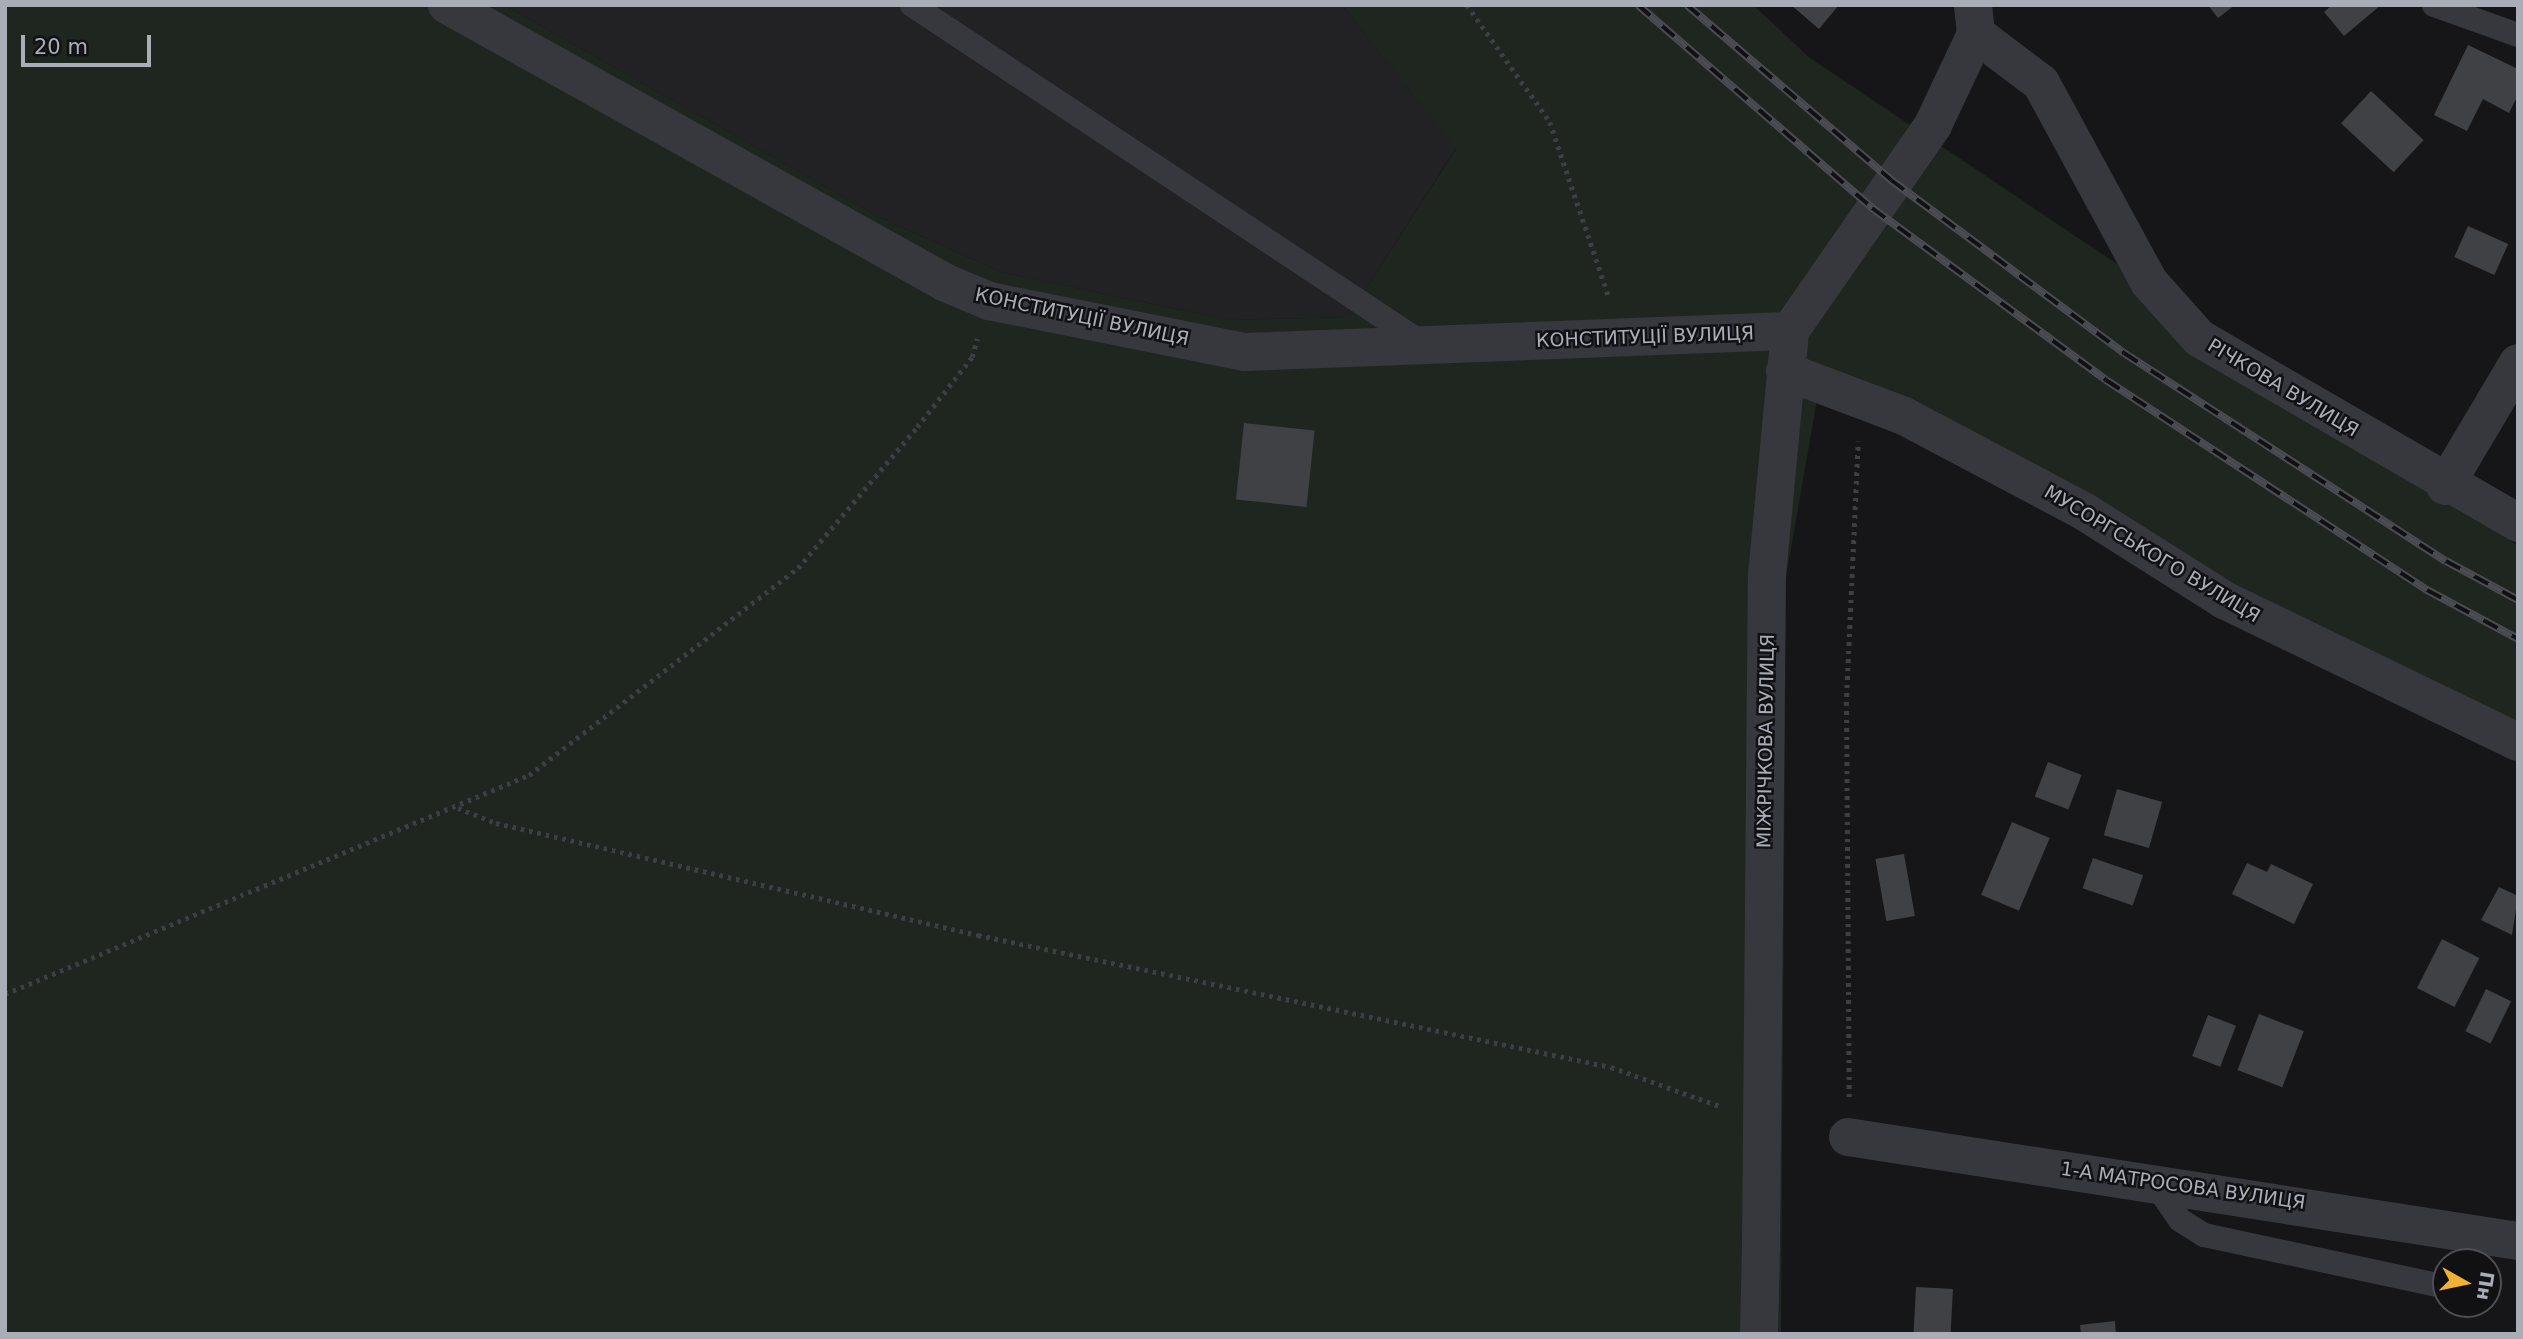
<!DOCTYPE html>
<html>
<head>
<meta charset="utf-8">
<style>
	body { margin:0 }
	#map { position:relative; width:2523px; height:1339px; overflow:hidden; background:#161618; font-family:"DejaVu Sans",sans-serif }
	div>[style] { position:absolute }
	.built>* { inset:0; background:#222225 }
	.green>* { inset:0; background:#1e261f }
	.building>* { inset:0; background:#404145; transform-origin:0 0 }
	.path>* { height:4.5px; margin-top:-2.25px; transform-origin:0; background:repeating-linear-gradient(90deg,#3d3f44 0 3.5px,transparent 0 8.5px) }
	.service>* { height:24px; margin:-12px; padding:0 12px; transform-origin:12px; border-radius:12px; background:#37383d }
	.minor>* { height:38px; margin:-19px; padding:0 19px; transform-origin:19px; border-radius:19px; background:#37383d }
	.rail>* { height:8px; margin-top:-4px; transform-origin:0; background:repeating-linear-gradient(90deg,#111113 0 16px,#4a4c52 0 32px); box-sizing:border-box; border-block:2px solid #4a4c52 }
	.minor-bridge>* { height:38px; margin:-19px; padding:0 19px; transform-origin:19px; border-radius:19px; background:#37383d }
	span { translate:-50% -50%; white-space:nowrap; text-align:center; line-height:1.15; -webkit-text-stroke:5px #111113; paint-order:stroke }
	.street-label { font-size:19px; color:#a8adb8 }
	.frame { position:absolute; inset:0; border:7px solid #a8adb8; pointer-events:none }
	.north { position:absolute; left:2432px; top:1248px; width:70px; height:70px; box-sizing:border-box; background:#111113; border:2px solid #4d4f55; border-radius:50%; rotate:99deg; font-size:19px; font-weight:700; line-height:28px; text-align:center; color:#a8adb8 }
	.north::after { content:''; display:block; margin:auto; width:24px; height:32px; background:#f2b134; clip-path:polygon(50% 0,100% 100%,50% 72%,0 100%) }
	.scale { position:absolute; left:21px; top:35px; width:130px; height:32px; box-sizing:border-box; border:4px solid #a8adb8; border-top:0; padding-left:9px; font-size:21px; line-height:24px; white-space:nowrap; color:#a8adb8; -webkit-text-stroke:5px #111113; paint-order:stroke }
</style>
</head>
<body>
<div id="map">
	<div class="built">
		<i style="clip-path:polygon(504px 5px,1342px 5px,1456px 148px,1348px 317px,1228px 320px,1001px 272px,879px 217px)"></i>
	</div>
	<div class="green">
		<i style="clip-path:polygon(5px 5px,504px 5px,879px 217px,1001px 272px,1228px 320px,1348px 317px,1456px 149px,1342px 5px,1753px 5px,1810px 58px,2126px 270px,2192px 354px,2518px 545px,2518px 741px,1821px 377px,1786px 577px,1781px 1334px,5px 1334px)"></i>
	</div>
	<div class="building">
		<i style="clip-path:polygon(1791px 5px,1839px 5px,1819px 29px)"></i>
		<i style="clip-path:polygon(2208px 5px,2235px 5px,2218px 18px)"></i>
		<i style="clip-path:polygon(2332px 5px,2381px 5px,2344px 36px,2324px 12px)"></i>
		<i style="clip-path:polygon(2468px 45px,2518px 69px,2518px 95px,2509px 113px,2483px 99px,2467px 131px,2434px 115px)"></i>
		<i style="left:2371px;top:91px;width:72px;height:44px;rotate:43deg"></i>
		<i style="left:2468px;top:226px;width:44px;height:34px;rotate:24deg"></i>
		<i style="left:1244px;top:423px;width:71px;height:77px;rotate:6deg"></i>
		<i style="left:2048px;top:762px;width:36px;height:37px;rotate:21deg"></i>
		<i style="left:2117px;top:789px;width:47px;height:48px;rotate:16deg"></i>
		<i style="left:2012px;top:822px;width:41px;height:79px;rotate:23deg"></i>
		<i style="left:1904px;top:854px;width:63px;height:29px;rotate:80deg"></i>
		<i style="left:2093px;top:858px;width:53px;height:32px;rotate:19deg"></i>
		<i style="clip-path:polygon(2247px 863px,2267px 872px,2271px 864px,2313px 884px,2294px 924px,2232px 894px)"></i>
		<i style="clip-path:polygon(2499px 887px,2518px 896px,2512px 935px,2481px 920px)"></i>
		<i style="left:2442px;top:939px;width:42px;height:55px;rotate:27deg"></i>
		<i style="left:2486px;top:989px;width:28px;height:47px;rotate:26deg"></i>
		<i style="left:2259px;top:1014px;width:48px;height:60px;rotate:21deg"></i>
		<i style="left:2208px;top:1015px;width:30px;height:44px;rotate:21deg"></i>
		<i style="left:1916px;top:1287px;width:37px;height:47px;rotate:3deg"></i>
		<i style="clip-path:polygon(2115px 1321px,2116px 1334px,2081px 1334px,2080px 1325px)"></i>
	</div>
	<div class="path">
		<i style="left:1467px;top:5px;width:143px;rotate:54.6deg"></i>
		<i style="left:1550px;top:122px;width:185px;rotate:71.4deg"></i>
		<i style="left:458px;top:808px;width:41px;rotate:21.5deg"></i>
		<i style="left:496px;top:823px;width:495px;rotate:13.1deg"></i>
		<i style="left:978px;top:935px;width:647px;rotate:11.78deg"></i>
		<i style="left:1611px;top:1067px;width:118px;rotate:19.8deg"></i>
		<i style="left:5px;top:994px;width:568px;rotate:-22.68deg"></i>
		<i style="left:529px;top:775px;width:339px;rotate:-37.6deg"></i>
		<i style="left:798px;top:568px;width:185px;rotate:-49.8deg"></i>
		<i style="left:917px;top:427px;width:89px;rotate:-51.8deg"></i>
		<i style="left:972px;top:357px;width:19px;rotate:-74deg"></i>
		<i style="left:1849px;top:1097px;width:392px;rotate:-90.4deg"></i>
		<i style="left:1846px;top:705px;width:264px;rotate:-87.4deg"></i>
	</div>
	<div class="service">
		<i style="left:912px;top:5px;width:615px;rotate:33.54deg"></i>
		<i style="left:2434px;top:5px;width:89px;rotate:19.7deg"></i>
		<i style="left:2153px;top:1181px;width:47px;rotate:55.3deg"></i>
		<i style="left:2180px;top:1220px;width:28px;rotate:32deg"></i>
		<i style="left:2204px;top:1235px;width:248px;rotate:12.1deg"></i>
	</div>
	<div class="minor">
		<i style="left:447px;top:5px;width:571px;rotate:29.12deg"></i>
		<i style="left:946px;top:283px;width:47px;rotate:22.7deg"></i>
		<i style="left:989px;top:301px;width:261px;rotate:11.3deg"></i>
		<i style="left:1245px;top:352px;width:545px;rotate:-2.21deg"></i>
		<i style="left:1976px;top:34px;width:81px;rotate:37deg"></i>
		<i style="left:2041px;top:83px;width:226px;rotate:61.5deg"></i>
		<i style="left:2149px;top:282px;width:75px;rotate:48.2deg"></i>
		<i style="left:2199px;top:338px;width:369px;rotate:30.1deg"></i>
		<i style="left:1785px;top:371px;width:127px;rotate:20.7deg"></i>
		<i style="left:1904px;top:416px;width:205px;rotate:27.9deg"></i>
		<i style="left:2085px;top:512px;width:165px;rotate:32.3deg"></i>
		<i style="left:2224px;top:600px;width:326px;rotate:25.8deg"></i>
		<i style="left:2445px;top:486px;width:143px;rotate:-59.3deg"></i>
		<i style="left:1763px;top:1019px;width:444px;rotate:-89.5deg"></i>
		<i style="left:1767px;top:575px;width:245px;rotate:-84.6deg"></i>
		<i style="left:1790px;top:331px;width:251px;rotate:-55.2deg"></i>
		<i style="left:1933px;top:125px;width:101px;rotate:-64.7deg"></i>
		<i style="left:1976px;top:34px;width:29px;rotate:-96deg"></i>
		<i style="left:1848px;top:1137px;width:678px;rotate:8.82deg"></i>
		<i style="left:1759px;top:1334px;width:88px;rotate:-88.7deg"></i>
	</div>
	<div class="rail">
		<i style="left:1638px;top:5px;width:310px;rotate:40.9deg"></i>
		<i style="left:1872px;top:208px;width:290px;rotate:36.3deg"></i>
		<i style="left:2106px;top:380px;width:384px;rotate:33.2deg"></i>
		<i style="left:2427px;top:590px;width:103px;rotate:28.3deg"></i>
		<i style="left:1687px;top:5px;width:269px;rotate:40.6deg"></i>
		<i style="left:1891px;top:180px;width:290px;rotate:36.6deg"></i>
		<i style="left:2124px;top:353px;width:383px;rotate:32.9deg"></i>
		<i style="left:2446px;top:561px;width:82px;rotate:28.4deg"></i>
	</div>
	<div class="minor-bridge">
		<i style="left:1761px;top:1246px;width:227px;rotate:-89.5deg"></i>
	</div>
	<div class="street-label">
		<span style="left:1082px;top:317px;rotate:12deg">КОНСТИТУЦІЇ ВУЛИЦЯ</span>
		<span style="left:1645px;top:337px;rotate:-2deg">КОНСТИТУЦІЇ ВУЛИЦЯ</span>
		<span style="left:2283px;top:388px;rotate:31deg">РІЧКОВА ВУЛИЦЯ</span>
		<span style="left:2152px;top:554px;rotate:31deg">МУСОРГСЬКОГО ВУЛИЦЯ</span>
		<span style="left:1766px;top:741px;rotate:-89deg">МІЖРІЧКОВА ВУЛИЦЯ</span>
		<span style="left:2183px;top:1186px;rotate:8deg">1-А МАТРОСОВА ВУЛИЦЯ</span>
	</div>
	<div class="frame"></div>
	<div class="north">Пн</div>
	<div class="scale">20 m</div>
</div>
</body>
</html>
